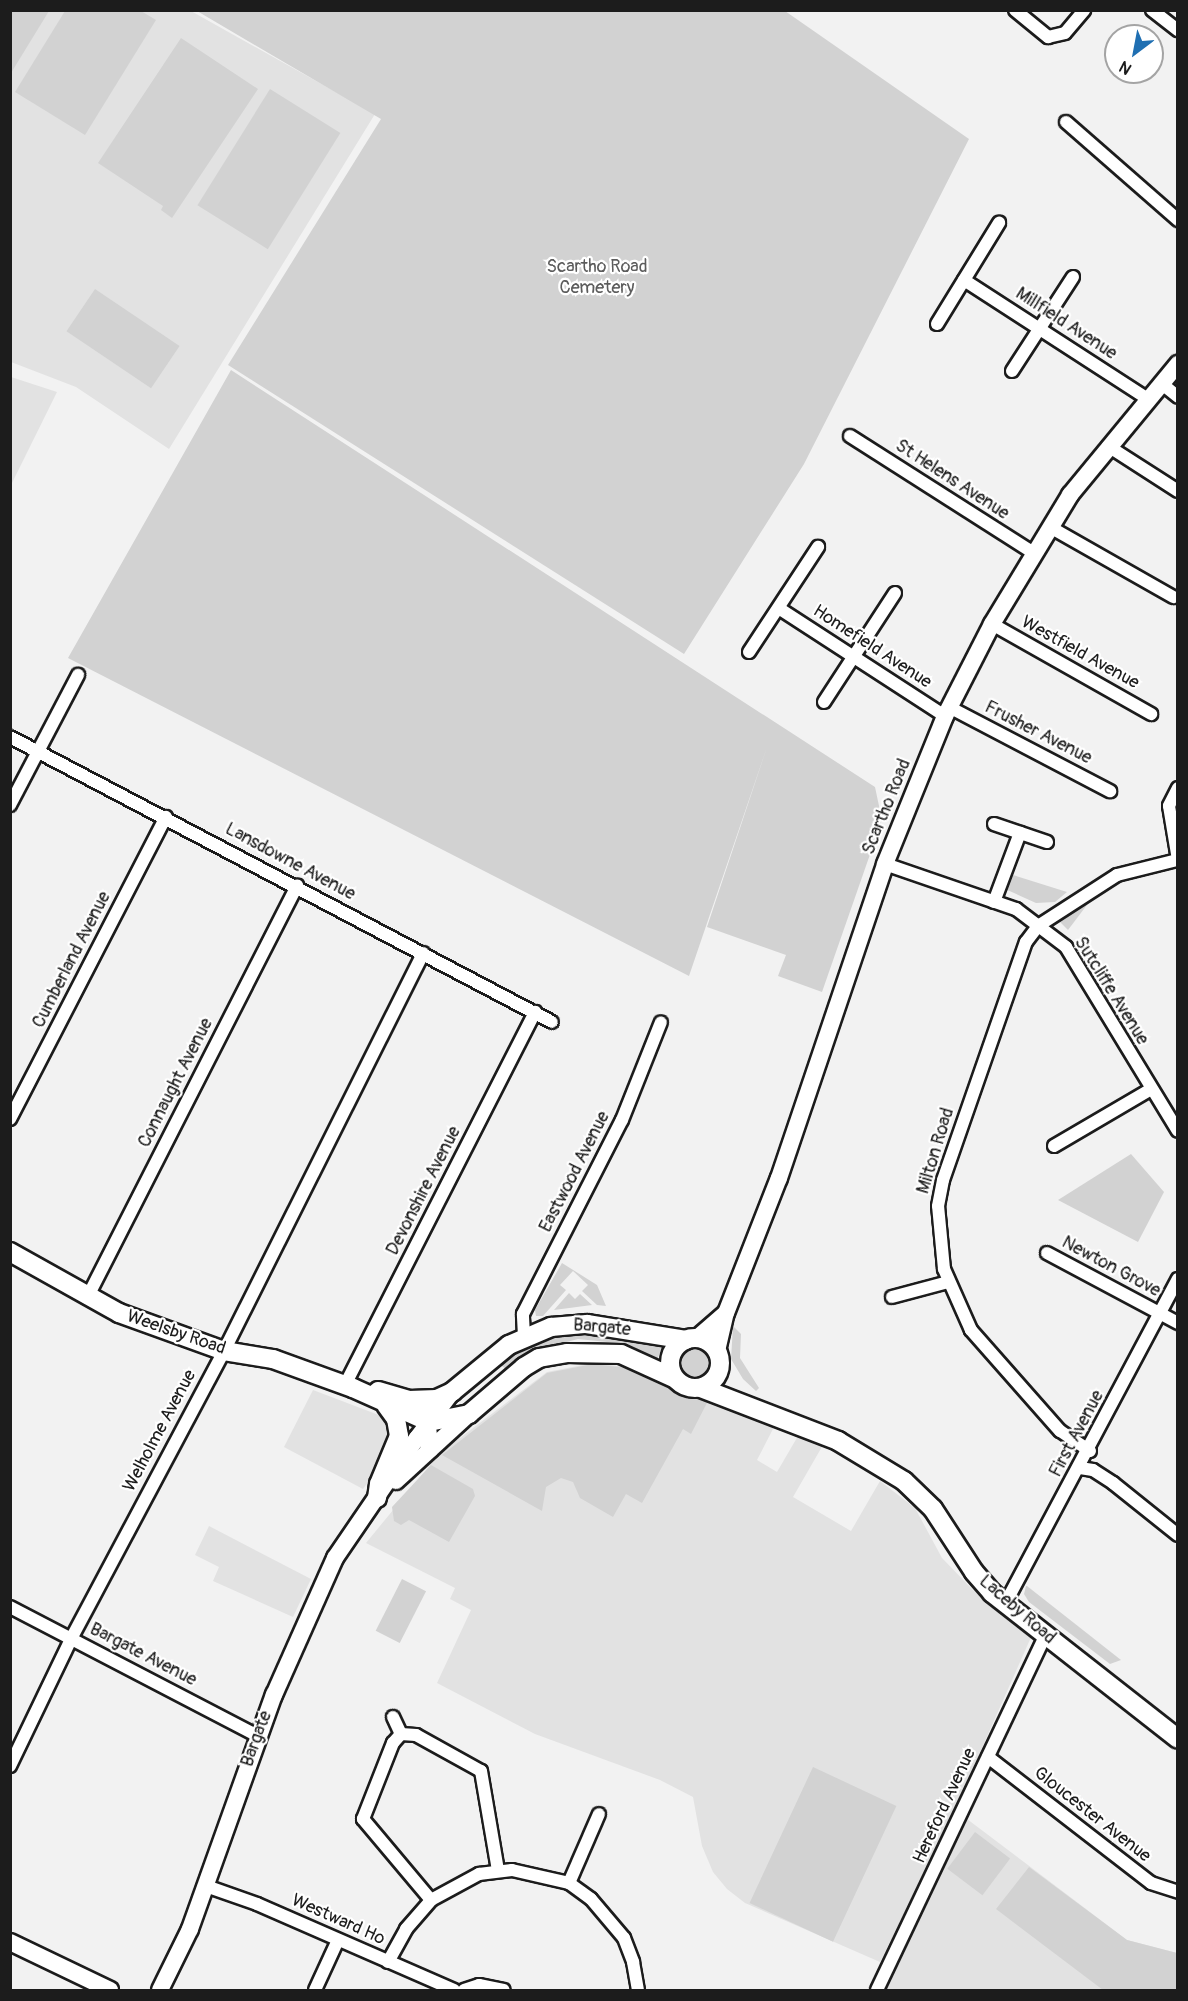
<!DOCTYPE html>
<html>
<head>
<meta charset="utf-8">
<style>
	body { margin:0 }
	#map { position:relative; width:1188px; height:2001px; overflow:hidden; background:#f2f2f2; font-family:Pangolin,sans-serif }
	div>[style] { position:absolute }
	.built>* { inset:0; background:#e2e2e2 }
	.green>* { inset:0; background:#d2d2d2; transform-origin:0 0 }
	.round { border-radius:50% }
	.roads { filter:drop-shadow(2px 0 #1c1c1c) drop-shadow(-2px 0 #1c1c1c) drop-shadow(0 2px #1c1c1c) drop-shadow(0 -2px #1c1c1c) }
	.minor>* { height:12px; margin:-6px; padding:0 6px; transform-origin:6px; border-radius:6px; background:#fff }
	.major>* { height:16px; margin:-8px; padding:0 8px; transform-origin:8px; border-radius:8px; background:#fff }
	.highway>* { height:18px; margin:-9px; padding:0 9px; transform-origin:9px; border-radius:9px; background:#fff }
	.highway>.ring { margin:-9px; padding:0; box-sizing:content-box; background:none; border:18px solid #fff; border-radius:50% }
	span { translate:-50% -50%; white-space:nowrap; text-align:center; line-height:1.15; -webkit-text-stroke:4.5px #fff; paint-order:stroke }
	.park-label { font-size:18px; color:#5c5c5c }
	.street-label { font-size:18px; color:#1c1c1c }
	.frame { position:absolute; inset:0; border:12px solid #1c1c1c; pointer-events:none }
	.north { position:absolute; left:1104px; top:24px; width:60px; height:60px; box-sizing:border-box; background:#fff; border:2px solid #a4a4a4; border-radius:50%; rotate:212deg; font-size:16px; font-weight:700; line-height:24px; text-align:center; color:#1c1c1c }
	.north::after { content:''; display:block; margin:auto; width:21px; height:27px; background:#1f6fb2; clip-path:polygon(50% 0,100% 100%,50% 72%,0 100%) }
</style>
</head>
<body>
<div id="map">
	<div class="built">
		<i style="clip-path:polygon(10px 11px,191px 11px,375px 114px,169px 449px,76px 387px,11px 362px)"></i>
		<i style="clip-path:polygon(11px 377px,57px 392px,11px 485px,10px 377px)"></i>
		<i style="clip-path:polygon(593px 1363px,628px 1367px,692px 1397px,711px 1395px,721px 1406px,774px 1427px,757px 1460px,777px 1472px,798px 1436px,823px 1445px,793px 1497px,851px 1531px,880px 1481px,915px 1508px,942px 1558px,973px 1590px,1032px 1635px,950px 1820px,880px 1962px,745px 1903px,727px 1889px,713px 1872px,702px 1846px,693px 1797px,660px 1780px,535px 1734px,437px 1683px,471px 1610px,450px 1599px,455px 1588px,366px 1543px,439px 1454px,547px 1372px)"></i>
		<i style="clip-path:polygon(313px 1390px,384px 1417px,390px 1423px,391px 1451px,363px 1489px,284px 1447px)"></i>
		<i style="clip-path:polygon(209px 1526px,311px 1579px,293px 1617px,213px 1581px,219px 1567px,195px 1555px)"></i>
		<i style="clip-path:polygon(967px 1819px,1127px 1940px,1177px 1953px,1177px 1990px,886px 1990px)"></i>
	</div>
	<div class="green">
		<i style="clip-path:polygon(11px 10px,49px 11px,11px 73px,10px 11px)"></i>
		<i style="clip-path:polygon(65px 11px,141px 11px,156px 20px,85px 135px,15px 92px)"></i>
		<i style="clip-path:polygon(197px 11px,785px 11px,969px 139px,804px 464px,684px 654px,228px 365px,381px 119px)"></i>
		<i style="clip-path:polygon(181px 38px,258px 89px,172px 218px,161px 210px,163px 206px,98px 163px)"></i>
		<i style="left:270px;top:89px;width:83px;height:137px;rotate:32deg"></i>
		<i style="left:95px;top:289px;width:102px;height:51px;rotate:34deg"></i>
		<i style="clip-path:polygon(231px 370px,875px 787px,882px 820px,822px 992px,778px 976px,786px 955px,707px 927px,767px 747px,689px 976px,68px 658px)"></i>
		<i style="clip-path:polygon(1010px 874px,1067px 892px,1055px 902px,1036px 903px,1005px 889px)"></i>
		<i style="clip-path:polygon(1093px 897px,1068px 930px,1059px 921px,1062px 915px)"></i>
		<i style="clip-path:polygon(1131px 1154px,1164px 1192px,1138px 1242px,1058px 1200px)"></i>
		<i style="clip-path:polygon(562px 1263px,597px 1285px,606px 1306px,597px 1305px,582px 1291px,588px 1285px,573px 1271px,560px 1285px,566px 1290px,543px 1316px,536px 1316px,535px 1310px)"></i>
		<i style="clip-path:polygon(569px 1293px,575px 1299px,580px 1294px,592px 1305px,554px 1310px)"></i>
		<i style="clip-path:polygon(733px 1326px,741px 1334px,740px 1358px,759px 1388px,756px 1391px,743px 1379px,731px 1359px)"></i>
		<i style="clip-path:polygon(557px 1329px,665px 1340px,657px 1360px,617px 1343px,578px 1339px,537px 1350px,506px 1369px,498px 1363px,500px 1356px)"></i>
		<i class="round" style="left:678px;top:1343px;width:34px;height:34px"></i>
		<i style="clip-path:polygon(593px 1364px,628px 1368px,691px 1399px,710px 1397px,691px 1434px,683px 1429px,642px 1503px,626px 1494px,613px 1517px,580px 1498px,573px 1482px,561px 1478px,546px 1487px,542px 1511px,442px 1455px,547px 1373px)"></i>
		<i style="clip-path:polygon(431px 1465px,473px 1489px,475px 1496px,449px 1542px,409px 1520px,401px 1525px,394px 1521px,392px 1507px)"></i>
		<i style="left:402px;top:1579px;width:27px;height:58px;rotate:27deg"></i>
		<i style="clip-path:polygon(1026px 1586px,1027px 1586px,1121px 1660px,1110px 1664px,1029px 1602px,1024px 1594px)"></i>
		<i style="left:813px;top:1767px;width:92px;height:150px;rotate:25deg"></i>
		<i style="left:975px;top:1832px;width:44px;height:46px;rotate:37deg"></i>
		<i style="clip-path:polygon(1029px 1867px,1127px 1940px,1177px 1953px,1177px 1990px,1103px 1990px,996px 1909px)"></i>
	</div>
	<div class="roads">
		<div class="minor">
			<i style="left:1015px;top:10px;width:43px;rotate:39.3deg"></i>
			<i style="left:1048px;top:37px;width:17px;rotate:-13deg"></i>
			<i style="left:1065px;top:33px;width:30px;rotate:-50deg"></i>
			<i style="left:1152px;top:10px;width:33px;rotate:38deg"></i>
			<i style="left:1066px;top:122px;width:149px;rotate:41.2deg"></i>
			<i style="left:964px;top:280px;width:219px;rotate:32.9deg"></i>
			<i style="left:937px;top:324px;width:119px;rotate:-58.5deg"></i>
			<i style="left:1012px;top:371px;width:112px;rotate:-57deg"></i>
			<i style="left:1161px;top:383px;width:22px;rotate:39deg"></i>
			<i style="left:850px;top:436px;width:219px;rotate:32.5deg"></i>
			<i style="left:1108px;top:446px;width:83px;rotate:32.7deg"></i>
			<i style="left:1050px;top:527px;width:142px;rotate:29.6deg"></i>
			<i style="left:780px;top:609px;width:197px;rotate:33deg"></i>
			<i style="left:992px;top:624px;width:183px;rotate:29.5deg"></i>
			<i style="left:749px;top:652px;width:126px;rotate:-56.7deg"></i>
			<i style="left:824px;top:702px;width:130px;rotate:-56.9deg"></i>
			<i style="left:949px;top:707px;width:182px;rotate:27.6deg"></i>
			<i style="left:10px;top:737px;width:612px;rotate:27.74deg"></i>
			<i style="left:1178px;top:788px;width:20px;rotate:117deg"></i>
			<i style="left:1169px;top:806px;width:55px;rotate:80.5deg"></i>
			<i style="left:10px;top:805px;width:147px;rotate:-62.4deg"></i>
			<i style="left:994px;top:824px;width:56px;rotate:18.8deg"></i>
			<i style="left:885px;top:864px;width:139px;rotate:19deg"></i>
			<i style="left:1016px;top:909px;width:63px;rotate:37.2deg"></i>
			<i style="left:1066px;top:947px;width:215px;rotate:58.7deg"></i>
			<i style="left:994px;top:902px;width:74px;rotate:-69.4deg"></i>
			<i style="left:10px;top:1119px;width:340px;rotate:-62.7deg"></i>
			<i style="left:1054px;top:1146px;width:113px;rotate:-30.4deg"></i>
			<i style="left:1047px;top:1253px;width:149px;rotate:28.1deg"></i>
			<i style="left:892px;top:1297px;width:58px;rotate:-15deg"></i>
			<i style="left:87px;top:1298px;width:463px;rotate:-63deg"></i>
			<i style="left:524px;top:1336px;width:22px;rotate:-93deg"></i>
			<i style="left:523px;top:1314px;width:218px;rotate:-63deg"></i>
			<i style="left:622px;top:1120px;width:105px;rotate:-68.3deg"></i>
			<i style="left:345px;top:1385px;width:419px;rotate:-63deg"></i>
			<i style="left:1090px;top:1451px;width:36px;rotate:-146deg"></i>
			<i style="left:1060px;top:1431px;width:135px;rotate:-131.4deg"></i>
			<i style="left:971px;top:1330px;width:67px;rotate:-113.9deg"></i>
			<i style="left:944px;top:1269px;width:63px;rotate:-95.4deg"></i>
			<i style="left:938px;top:1206px;width:26px;rotate:-79deg"></i>
			<i style="left:943px;top:1180px;width:252px;rotate:-70.8deg"></i>
			<i style="left:1026px;top:942px;width:20px;rotate:-53deg"></i>
			<i style="left:1038px;top:926px;width:94px;rotate:-32.8deg"></i>
			<i style="left:1117px;top:875px;width:62px;rotate:-14deg"></i>
			<i style="left:1080px;top:1468px;width:13px;rotate:9deg"></i>
			<i style="left:1093px;top:1470px;width:24px;rotate:33deg"></i>
			<i style="left:1113px;top:1483px;width:83px;rotate:38.7deg"></i>
			<i style="left:1005px;top:1604px;width:368px;rotate:-62deg"></i>
			<i style="left:10px;top:1607px;width:280px;rotate:27.5deg"></i>
			<i style="left:393px;top:1717px;width:19px;rotate:65deg"></i>
			<i style="left:988px;top:1757px;width:206px;rotate:37.7deg"></i>
			<i style="left:1151px;top:1883px;width:28px;rotate:18deg"></i>
			<i style="left:10px;top:1766px;width:141px;rotate:-64.3deg"></i>
			<i style="left:71px;top:1639px;width:326px;rotate:-62deg"></i>
			<i style="left:224px;top:1351px;width:445px;rotate:-63.4deg"></i>
			<i style="left:569px;top:1883px;width:75px;rotate:-66.5deg"></i>
			<i style="left:206px;top:1886px;width:54px;rotate:19.4deg"></i>
			<i style="left:257px;top:1904px;width:215px;rotate:23.6deg"></i>
			<i style="left:431px;top:1900px;width:106px;rotate:-130deg"></i>
			<i style="left:363px;top:1819px;width:82px;rotate:-68.5deg"></i>
			<i style="left:393px;top:1743px;width:12px;rotate:-48deg"></i>
			<i style="left:401px;top:1734px;width:15px;rotate:4deg"></i>
			<i style="left:416px;top:1735px;width:74px;rotate:29deg"></i>
			<i style="left:481px;top:1771px;width:100px;rotate:80.3deg"></i>
			<i style="left:388px;top:1962px;width:38px;rotate:-61deg"></i>
			<i style="left:406px;top:1929px;width:38px;rotate:-49deg"></i>
			<i style="left:431px;top:1900px;width:55px;rotate:-28.4deg"></i>
			<i style="left:479px;top:1874px;width:33px;rotate:-7deg"></i>
			<i style="left:512px;top:1870px;width:58px;rotate:12.8deg"></i>
			<i style="left:569px;top:1883px;width:27px;rotate:36deg"></i>
			<i style="left:591px;top:1899px;width:51px;rotate:49.8deg"></i>
			<i style="left:624px;top:1938px;width:26px;rotate:69deg"></i>
			<i style="left:633px;top:1962px;width:28px;rotate:80deg"></i>
			<i style="left:315px;top:1990px;width:55px;rotate:-65.3deg"></i>
			<i style="left:464px;top:1990px;width:16px;rotate:-18deg"></i>
			<i style="left:479px;top:1985px;width:25px;rotate:11deg"></i>
			<i style="left:877px;top:1990px;width:392px;rotate:-64.6deg"></i>
		</div>
		<div class="major">
			<i style="left:697px;top:1338px;width:37px;rotate:-41deg"></i>
			<i style="left:717px;top:1351px;width:39px;rotate:-77deg"></i>
			<i style="left:726px;top:1313px;width:145px;rotate:-68.6deg"></i>
			<i style="left:779px;top:1178px;width:331px;rotate:-71.3deg"></i>
			<i style="left:885px;top:864px;width:160px;rotate:-67.9deg"></i>
			<i style="left:945px;top:716px;width:103px;rotate:-62.9deg"></i>
			<i style="left:992px;top:624px;width:151px;rotate:-58.8deg"></i>
			<i style="left:1070px;top:495px;width:170px;rotate:-50.5deg"></i>
			<i style="left:396px;top:1481px;width:99px;rotate:-42.5deg"></i>
			<i style="left:10px;top:1942px;width:111px;rotate:25.6deg"></i>
			<i style="left:160px;top:1990px;width:68px;rotate:-63.8deg"></i>
			<i style="left:190px;top:1929px;width:249px;rotate:-70.3deg"></i>
			<i style="left:274px;top:1695px;width:150px;rotate:-66deg"></i>
			<i style="left:335px;top:1558px;width:145px;rotate:-55.7deg"></i>
			<i style="left:417px;top:1438px;width:58px;rotate:-52.7deg"></i>
		</div>
		<div class="highway">
			<i style="left:10px;top:1252px;width:125px;rotate:29.2deg"></i>
			<i style="left:119px;top:1313px;width:112px;rotate:19.9deg"></i>
			<i style="left:224px;top:1351px;width:50px;rotate:9.3deg"></i>
			<i style="left:273px;top:1359px;width:85px;rotate:19.9deg"></i>
			<i style="left:353px;top:1388px;width:83px;rotate:24.1deg"></i>
			<i style="left:429px;top:1422px;width:41px;rotate:-11.3deg"></i>
			<i style="left:469px;top:1414px;width:72px;rotate:-40.5deg"></i>
			<i style="left:524px;top:1367px;width:17px;rotate:-31deg"></i>
			<i style="left:539px;top:1358px;width:28px;rotate:-10deg"></i>
			<i style="left:567px;top:1353px;width:54px;rotate:1.1deg"></i>
			<i style="left:621px;top:1354px;width:58px;rotate:24.4deg"></i>
			<i class="ring" style="left:670px;top:1338px;width:32px;height:32px"></i>
			<i style="left:701px;top:1388px;width:147px;rotate:21.1deg"></i>
			<i style="left:838px;top:1441px;width:77px;rotate:31.2deg"></i>
			<i style="left:904px;top:1481px;width:40px;rotate:44deg"></i>
			<i style="left:933px;top:1509px;width:75px;rotate:56.9deg"></i>
			<i style="left:974px;top:1572px;width:28px;rotate:49deg"></i>
			<i style="left:992px;top:1593px;width:236px;rotate:38.1deg"></i>
			<i style="left:378px;top:1391px;width:32px;rotate:16deg"></i>
			<i style="left:409px;top:1400px;width:28px;rotate:-2deg"></i>
			<i style="left:437px;top:1399px;width:17px;rotate:-25deg"></i>
			<i style="left:452px;top:1392px;width:74px;rotate:-39.5deg"></i>
			<i style="left:509px;top:1345px;width:46px;rotate:-23.2deg"></i>
			<i style="left:551px;top:1327px;width:36px;rotate:-5deg"></i>
			<i style="left:587px;top:1324px;width:100px;rotate:9.2deg"></i>
			<i style="left:425px;top:1411px;width:38px;rotate:83deg"></i>
			<i style="left:377px;top:1498px;width:14px;rotate:-82deg"></i>
			<i style="left:379px;top:1484px;width:52px;rotate:-67.4deg"></i>
			<i style="left:399px;top:1436px;width:17px;rotate:-100deg"></i>
			<i style="left:396px;top:1419px;width:17px;rotate:-126deg"></i>
		</div>
	</div>
	<div class="park-label">
		<span style="left:597px;top:278px">Scartho Road<br>Cemetery</span>
	</div>
	<div class="street-label">
		<span style="left:1066px;top:324px;rotate:33deg">Millfield Avenue</span>
		<span style="left:952px;top:480px;rotate:33deg">St Helens Avenue</span>
		<span style="left:872px;top:647px;rotate:33deg">Homefield Avenue</span>
		<span style="left:1080px;top:653px;rotate:29deg">Westfield Avenue</span>
		<span style="left:1038px;top:733px;rotate:27deg">Frusher Avenue</span>
		<span style="left:887px;top:807px;rotate:-68deg">Scartho Road</span>
		<span style="left:290px;top:862px;rotate:28deg">Lansdowne Avenue</span>
		<span style="left:72px;top:960px;rotate:-63deg">Cumberland Avenue</span>
		<span style="left:1111px;top:991px;rotate:58deg">Sutcliffe Avenue</span>
		<span style="left:176px;top:1083px;rotate:-63deg">Connaught Avenue</span>
		<span style="left:936px;top:1151px;rotate:-73deg">Milton Road</span>
		<span style="left:575px;top:1172px;rotate:-63deg">Eastwood Avenue</span>
		<span style="left:424px;top:1191px;rotate:-63deg">Devonshire Avenue</span>
		<span style="left:1111px;top:1267px;rotate:28deg">Newton Grove</span>
		<span style="left:602px;top:1328px;rotate:5deg">Bargate</span>
		<span style="left:176px;top:1333px;rotate:19deg">Weelsby Road</span>
		<span style="left:160px;top:1431px;rotate:-62deg">Welholme Avenue</span>
		<span style="left:1077px;top:1434px;rotate:-62deg">First Avenue</span>
		<span style="left:1017px;top:1610px;rotate:41deg">Laceby Road</span>
		<span style="left:143px;top:1655px;rotate:27deg">Bargate Avenue</span>
		<span style="left:257px;top:1739px;rotate:-70deg">Bargate</span>
		<span style="left:945px;top:1806px;rotate:-65deg">Hereford Avenue</span>
		<span style="left:1092px;top:1815px;rotate:38deg">Gloucester Avenue</span>
		<span style="left:338px;top:1920px;rotate:24deg">Westward Ho</span>
	</div>
	<div class="frame"></div>
	<div class="north">N</div>
</div>
</body>
</html>
